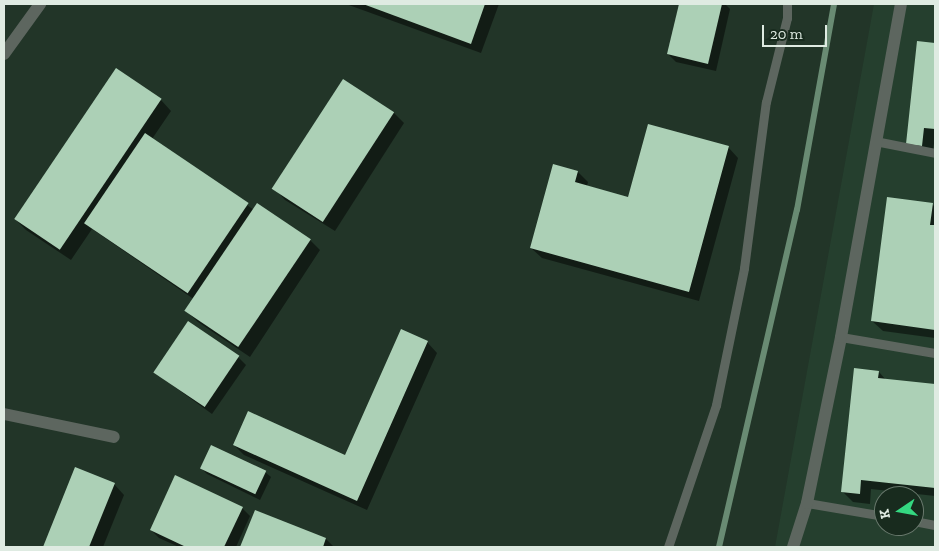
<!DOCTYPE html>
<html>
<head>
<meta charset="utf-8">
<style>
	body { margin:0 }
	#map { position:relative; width:939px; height:551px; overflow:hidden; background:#223528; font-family:"Zilla Slab",serif }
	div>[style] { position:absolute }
	.built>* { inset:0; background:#253f2e }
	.shadow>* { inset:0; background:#0007 }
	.stream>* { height:6px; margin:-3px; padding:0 3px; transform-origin:3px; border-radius:3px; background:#698b73 }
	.building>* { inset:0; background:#acd0b6; transform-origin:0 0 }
	.service>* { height:9px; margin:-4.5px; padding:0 4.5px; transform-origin:4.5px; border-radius:4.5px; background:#5d665f }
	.minor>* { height:12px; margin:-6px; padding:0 6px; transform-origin:6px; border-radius:6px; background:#5d665f }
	span { translate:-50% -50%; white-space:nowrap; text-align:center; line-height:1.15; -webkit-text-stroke:5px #182b1e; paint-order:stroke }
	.frame { position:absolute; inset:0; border:5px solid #dfebe2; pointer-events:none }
	.north { position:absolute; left:874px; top:486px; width:50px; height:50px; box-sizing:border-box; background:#182b1e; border:1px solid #68786c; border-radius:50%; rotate:258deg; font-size:14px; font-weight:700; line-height:20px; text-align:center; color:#dfebe2 }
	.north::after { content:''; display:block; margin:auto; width:18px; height:22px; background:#34d881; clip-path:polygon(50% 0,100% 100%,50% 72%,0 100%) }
	.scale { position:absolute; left:762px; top:25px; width:65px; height:22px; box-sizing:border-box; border:2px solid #dfebe2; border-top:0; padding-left:6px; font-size:15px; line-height:18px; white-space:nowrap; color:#dfebe2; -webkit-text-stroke:4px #182b1e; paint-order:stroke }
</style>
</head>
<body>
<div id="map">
	<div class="built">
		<i style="clip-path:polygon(evenodd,874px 4px,935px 4px,935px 547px,775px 547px,874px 4px,884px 496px,914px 496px,914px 526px,884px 526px,884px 496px)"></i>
	</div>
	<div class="shadow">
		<i style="clip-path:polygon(346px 4px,499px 4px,481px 53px)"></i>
		<i style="clip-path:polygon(680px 4px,725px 4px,730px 9px,716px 71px,676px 62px,668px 54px)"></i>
		<i style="clip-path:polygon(918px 42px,935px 44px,935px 138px,932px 155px,918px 154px)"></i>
		<i style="clip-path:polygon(344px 81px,394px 113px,404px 123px,335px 231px,285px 200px,275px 189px)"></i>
		<i style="clip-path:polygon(161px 100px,171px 111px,152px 139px,254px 210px,310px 240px,320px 250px,250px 357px,198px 322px,187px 312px,195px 300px,92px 229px,71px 260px,26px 230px,16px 220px)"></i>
		<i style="clip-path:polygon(728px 147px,738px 158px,699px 301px,542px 258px,531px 248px,578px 172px,588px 182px,587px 186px,629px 198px)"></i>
		<i style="clip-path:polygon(932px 204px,935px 207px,935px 338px,883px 331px,872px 321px)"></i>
		<i style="clip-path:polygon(427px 342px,437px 353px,367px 510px,244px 455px,234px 445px,346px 456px)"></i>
		<i style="clip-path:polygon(238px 357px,246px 365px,212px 414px,154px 372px)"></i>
		<i style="clip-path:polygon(879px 372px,886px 380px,935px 385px,935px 496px,871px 489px,870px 504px,853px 502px,843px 492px)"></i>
		<i style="clip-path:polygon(76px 469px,114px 484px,124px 495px,103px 547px,44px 547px)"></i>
		<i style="clip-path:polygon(202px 469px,265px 472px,271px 477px,260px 500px,207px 474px)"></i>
		<i style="clip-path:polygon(242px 508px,250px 516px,236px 547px,179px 547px,159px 538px,151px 530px)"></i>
		<i style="clip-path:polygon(256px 511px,326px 539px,334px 547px,242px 547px)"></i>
	</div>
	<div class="stream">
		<i style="left:719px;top:547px;width:346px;rotate:-77deg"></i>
		<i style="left:797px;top:210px;width:209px;rotate:-79.8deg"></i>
	</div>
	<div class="building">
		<i style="clip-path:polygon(363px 4px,485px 4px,471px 44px)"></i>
		<i style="clip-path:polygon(679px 4px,722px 4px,708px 64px,667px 54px)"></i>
		<i style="clip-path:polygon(917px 41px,935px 43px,935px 129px,924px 128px,922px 146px,906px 144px)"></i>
		<i style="left:116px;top:68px;width:55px;height:182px;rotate:34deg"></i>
		<i style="left:343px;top:79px;width:61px;height:131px;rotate:33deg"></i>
		<i style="clip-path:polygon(648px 124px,729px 146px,689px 292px,530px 248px,553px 164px,578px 171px,575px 182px,628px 197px)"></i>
		<i style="left:145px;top:133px;width:125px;height:109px;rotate:34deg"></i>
		<i style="clip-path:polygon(887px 197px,933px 203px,930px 225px,935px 225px,935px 330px,871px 321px)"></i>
		<i style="left:257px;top:203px;width:65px;height:130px;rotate:34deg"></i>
		<i style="left:188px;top:321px;width:62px;height:62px;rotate:34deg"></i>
		<i style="clip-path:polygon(401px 329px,428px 341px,357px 501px,233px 445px,248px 411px,345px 455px)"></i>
		<i style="clip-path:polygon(854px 368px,879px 371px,878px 378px,935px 384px,935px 488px,861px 480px,860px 494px,841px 492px)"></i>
		<i style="left:211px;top:445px;width:61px;height:26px;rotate:25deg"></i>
		<i style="clip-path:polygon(75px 467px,115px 483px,89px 547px,43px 547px)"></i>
		<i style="clip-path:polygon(175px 475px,243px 507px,224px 547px,186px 547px,150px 530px)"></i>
		<i style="clip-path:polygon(255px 510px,326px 538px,323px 547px,240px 547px)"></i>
	</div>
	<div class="service">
		<i style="left:875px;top:141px;width:61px;rotate:11.3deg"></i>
		<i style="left:841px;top:337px;width:95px;rotate:9.7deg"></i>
		<i style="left:807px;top:503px;width:78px;rotate:9.6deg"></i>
		<i style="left:914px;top:521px;width:21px;rotate:11deg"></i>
		<i style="left:668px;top:547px;width:150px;rotate:-71.3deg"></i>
		<i style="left:716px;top:405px;width:140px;rotate:-78.4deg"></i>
		<i style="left:744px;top:268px;width:167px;rotate:-82.5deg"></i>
		<i style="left:766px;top:102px;width:87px;rotate:-76deg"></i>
		<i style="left:787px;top:18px;width:14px;rotate:-90deg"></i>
	</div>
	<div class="minor">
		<i style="left:4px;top:54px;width:62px;rotate:-54.2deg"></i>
		<i style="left:4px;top:414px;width:112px;rotate:11.8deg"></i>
		<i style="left:793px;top:547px;width:46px;rotate:-72.3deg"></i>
		<i style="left:807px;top:503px;width:169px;rotate:-78.4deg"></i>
		<i style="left:841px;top:337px;width:338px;rotate:-79.8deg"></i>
	</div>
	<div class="frame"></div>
	<div class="north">K</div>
	<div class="scale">20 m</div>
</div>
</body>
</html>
